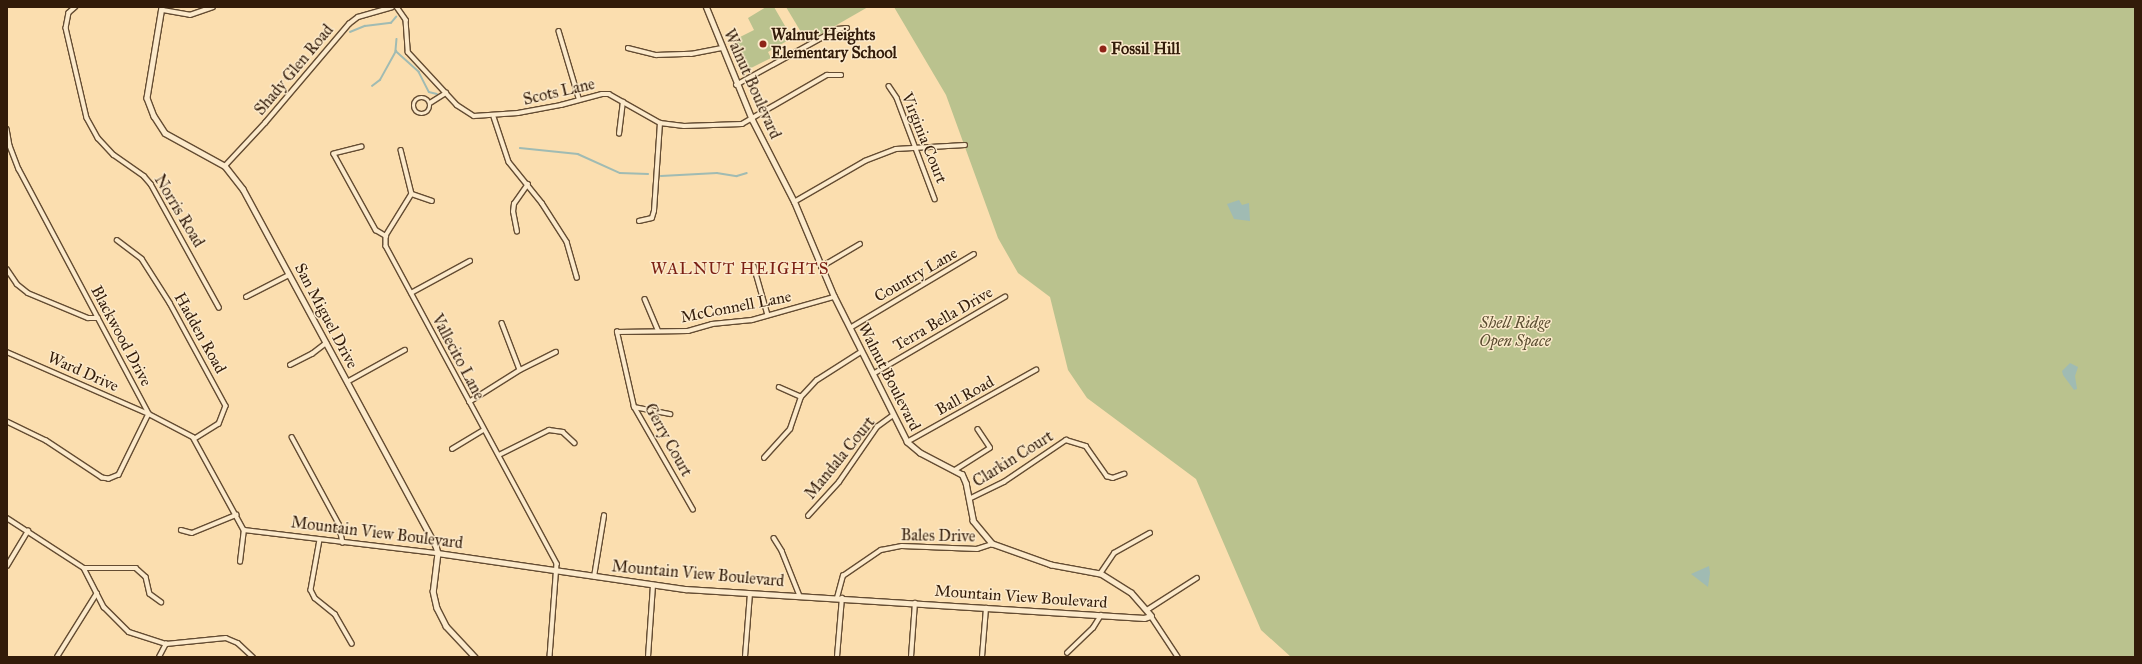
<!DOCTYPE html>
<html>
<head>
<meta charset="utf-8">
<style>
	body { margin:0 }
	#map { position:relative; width:2142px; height:664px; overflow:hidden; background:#fbdeaf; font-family:"IM FELL Great Primer",serif }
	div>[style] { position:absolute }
	.green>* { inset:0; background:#bac28e }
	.water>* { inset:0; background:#a0bbb3 }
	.stream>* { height:1.5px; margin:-0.75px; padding:0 0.75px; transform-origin:0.75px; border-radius:0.75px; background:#a0bbb3 }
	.roads { filter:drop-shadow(1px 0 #644c32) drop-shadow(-1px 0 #644c32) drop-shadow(0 1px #644c32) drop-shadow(0 -1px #644c32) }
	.minor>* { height:3.5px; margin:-1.75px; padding:0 1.75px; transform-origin:1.75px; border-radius:1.75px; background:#fceacb }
	.minor>.ring { margin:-1.75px; padding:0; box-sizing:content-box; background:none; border:3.5px solid #fceacb; border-radius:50% }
	.tertiary>* { height:4.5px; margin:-2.25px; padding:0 2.25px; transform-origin:2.25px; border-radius:2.25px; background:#fceacb }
	.dots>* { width:11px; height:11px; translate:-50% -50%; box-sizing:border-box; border:2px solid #fceacb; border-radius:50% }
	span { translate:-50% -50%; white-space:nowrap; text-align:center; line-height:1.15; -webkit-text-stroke:3px #fceacb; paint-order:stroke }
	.poi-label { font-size:16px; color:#321b09; font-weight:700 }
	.left { translate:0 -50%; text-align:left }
	.street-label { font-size:16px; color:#321b09 }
	.park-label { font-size:16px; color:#5b4d31; font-style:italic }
	.neighbourhood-label { font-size:17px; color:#7a1f14; letter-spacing:1px }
	.frame { position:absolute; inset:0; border:8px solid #321b09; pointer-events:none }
</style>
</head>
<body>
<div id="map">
	<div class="green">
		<i style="clip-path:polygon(766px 7px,774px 7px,792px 38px,768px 52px,771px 58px,745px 71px,731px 46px,738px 38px,754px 30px,748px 18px)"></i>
		<i style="clip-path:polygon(786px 7px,868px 7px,807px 42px)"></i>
		<i style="clip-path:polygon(894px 7px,2135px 7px,2135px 657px,1291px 657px,1261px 630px,1196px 479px,1087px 398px,1068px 370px,1050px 297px,1018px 273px,998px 238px,946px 95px)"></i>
	</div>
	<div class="water">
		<i style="clip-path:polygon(1239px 200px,1242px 205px,1249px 203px,1250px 221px,1234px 219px,1227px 204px)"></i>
		<i style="clip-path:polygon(2070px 363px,2078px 367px,2075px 376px,2077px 389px,2074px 390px,2063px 375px,2062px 371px)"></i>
		<i style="clip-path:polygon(1709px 566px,1710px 573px,1708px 587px,1691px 574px)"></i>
	</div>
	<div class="stream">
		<i style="left:350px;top:32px;width:16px;rotate:-22deg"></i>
		<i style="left:365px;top:26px;width:26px;rotate:-7deg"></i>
		<i style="left:391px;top:23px;width:8px;rotate:-50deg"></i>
		<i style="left:397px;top:39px;width:12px;rotate:95deg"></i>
		<i style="left:396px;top:51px;width:31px;rotate:42deg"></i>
		<i style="left:419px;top:72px;width:22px;rotate:63deg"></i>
		<i style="left:429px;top:92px;width:8px;rotate:14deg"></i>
		<i style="left:372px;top:86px;width:10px;rotate:-37deg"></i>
		<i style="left:380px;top:80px;width:33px;rotate:-61deg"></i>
		<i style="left:520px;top:148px;width:58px;rotate:5.9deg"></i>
		<i style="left:578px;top:154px;width:46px;rotate:24.3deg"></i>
		<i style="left:620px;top:173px;width:28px;rotate:2deg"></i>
		<i style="left:661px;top:176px;width:56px;rotate:-3.1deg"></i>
		<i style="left:717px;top:173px;width:20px;rotate:9deg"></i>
		<i style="left:737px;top:176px;width:10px;rotate:-17deg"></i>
	</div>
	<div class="roads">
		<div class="minor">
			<i style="left:76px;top:7px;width:9px;rotate:139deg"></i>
			<i style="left:69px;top:13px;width:15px;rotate:101deg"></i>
			<i style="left:66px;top:28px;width:92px;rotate:76.9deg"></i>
			<i style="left:87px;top:118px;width:23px;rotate:61deg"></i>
			<i style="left:98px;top:138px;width:23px;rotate:47deg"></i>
			<i style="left:114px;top:155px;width:37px;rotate:35deg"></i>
			<i style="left:144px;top:176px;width:11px;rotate:49deg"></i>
			<i style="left:151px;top:184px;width:141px;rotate:61.1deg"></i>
			<i style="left:397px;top:7px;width:16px;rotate:55deg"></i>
			<i style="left:406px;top:20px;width:32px;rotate:86deg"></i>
			<i style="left:408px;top:52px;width:72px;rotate:47.2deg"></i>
			<i style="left:457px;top:105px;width:20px;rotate:33deg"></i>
			<i style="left:474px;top:116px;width:44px;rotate:-3.9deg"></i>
			<i style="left:518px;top:113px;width:44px;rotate:-10.5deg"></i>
			<i style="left:561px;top:105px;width:42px;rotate:-15deg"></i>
			<i style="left:602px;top:94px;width:7px"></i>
			<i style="left:609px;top:94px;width:59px;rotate:29.6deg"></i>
			<i style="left:660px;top:123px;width:24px;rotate:7deg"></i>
			<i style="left:684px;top:126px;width:58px;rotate:-2deg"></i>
			<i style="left:742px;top:124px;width:98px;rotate:-30deg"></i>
			<i style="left:827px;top:75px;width:14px"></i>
			<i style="left:163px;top:10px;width:27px;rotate:10deg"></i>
			<i style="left:190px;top:15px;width:24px;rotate:-19deg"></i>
			<i style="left:559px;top:31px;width:70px;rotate:73.4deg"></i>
			<i style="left:628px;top:48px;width:29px;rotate:14deg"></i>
			<i style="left:656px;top:55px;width:35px;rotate:-2deg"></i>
			<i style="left:691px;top:54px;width:31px;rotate:-11deg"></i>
			<i style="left:736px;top:85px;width:116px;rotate:-28.8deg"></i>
			<i style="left:838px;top:29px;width:9px;rotate:-6deg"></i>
			<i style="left:889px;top:86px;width:14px;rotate:56deg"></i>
			<i style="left:897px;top:98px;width:108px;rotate:69.4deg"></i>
			<i class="ring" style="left:414px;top:98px;width:12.5px;height:12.5px"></i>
			<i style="left:430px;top:103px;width:19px;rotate:-32deg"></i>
			<i style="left:494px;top:117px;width:47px;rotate:71.6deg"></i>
			<i style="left:509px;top:162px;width:53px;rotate:51.2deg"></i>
			<i style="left:542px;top:203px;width:46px;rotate:57.3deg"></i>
			<i style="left:567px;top:242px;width:37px;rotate:74deg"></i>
			<i style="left:7px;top:129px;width:17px;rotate:80deg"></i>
			<i style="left:10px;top:146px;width:25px;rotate:69deg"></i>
			<i style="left:19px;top:169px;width:277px;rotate:62deg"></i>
			<i style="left:149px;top:414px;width:50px;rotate:27.6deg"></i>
			<i style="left:193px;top:437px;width:106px;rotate:61.3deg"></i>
			<i style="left:619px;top:134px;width:32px;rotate:-83deg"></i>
			<i style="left:362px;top:147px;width:29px;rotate:166deg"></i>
			<i style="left:334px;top:154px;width:87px;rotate:61.1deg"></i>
			<i style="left:376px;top:230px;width:12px;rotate:31deg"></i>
			<i style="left:401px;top:150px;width:45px;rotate:76deg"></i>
			<i style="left:412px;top:194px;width:49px;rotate:121.8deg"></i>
			<i style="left:386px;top:236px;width:10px;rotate:90deg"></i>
			<i style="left:386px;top:246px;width:361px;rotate:61.7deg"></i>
			<i style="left:557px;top:564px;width:93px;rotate:94.3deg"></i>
			<i style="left:225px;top:166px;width:59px;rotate:-47.1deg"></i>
			<i style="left:265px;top:123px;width:130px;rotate:-49.7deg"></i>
			<i style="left:349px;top:24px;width:11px;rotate:-38deg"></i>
			<i style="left:358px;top:17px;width:35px;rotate:-16deg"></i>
			<i style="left:412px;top:194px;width:21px;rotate:19deg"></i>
			<i style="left:794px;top:202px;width:82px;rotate:-30deg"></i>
			<i style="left:865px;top:161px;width:33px;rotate:-21deg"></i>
			<i style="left:896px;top:149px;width:69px;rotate:-3.3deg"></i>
			<i style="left:639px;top:221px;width:13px;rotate:-13deg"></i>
			<i style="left:652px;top:218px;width:7px;rotate:-74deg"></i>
			<i style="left:654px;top:211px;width:88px;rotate:-86.1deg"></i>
			<i style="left:517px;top:232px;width:20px;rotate:-101deg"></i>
			<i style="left:513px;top:212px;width:8px;rotate:-83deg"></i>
			<i style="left:514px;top:204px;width:24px;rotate:-55deg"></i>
			<i style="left:117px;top:240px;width:31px;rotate:37deg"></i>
			<i style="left:142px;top:259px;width:52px;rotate:57.5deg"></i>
			<i style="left:170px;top:303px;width:117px;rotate:61.5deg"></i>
			<i style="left:226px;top:406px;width:19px;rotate:111deg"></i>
			<i style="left:219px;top:424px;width:28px;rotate:148deg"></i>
			<i style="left:754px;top:266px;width:51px;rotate:74.1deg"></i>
			<i style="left:821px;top:267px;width:45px;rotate:-30.5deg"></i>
			<i style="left:7px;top:269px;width:18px;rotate:56deg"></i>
			<i style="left:17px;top:284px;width:14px;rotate:39deg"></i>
			<i style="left:28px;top:293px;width:65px;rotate:22.6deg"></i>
			<i style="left:88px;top:318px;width:10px"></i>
			<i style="left:411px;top:293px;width:67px;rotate:-28.5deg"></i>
			<i style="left:246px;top:297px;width:48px;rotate:-27.1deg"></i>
			<i style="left:645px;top:299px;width:34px;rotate:67deg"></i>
			<i style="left:502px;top:323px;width:50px;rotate:69deg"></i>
			<i style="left:850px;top:328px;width:144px;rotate:-30.8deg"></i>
			<i style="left:7px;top:352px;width:155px;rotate:23.6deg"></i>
			<i style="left:149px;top:414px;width:68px;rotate:116.2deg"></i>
			<i style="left:119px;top:475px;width:11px;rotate:158deg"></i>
			<i style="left:109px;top:479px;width:7px;rotate:-172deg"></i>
			<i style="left:102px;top:478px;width:67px;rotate:-146.5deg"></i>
			<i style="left:46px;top:441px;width:43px;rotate:-154deg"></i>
			<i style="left:290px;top:365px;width:25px;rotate:-27deg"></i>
			<i style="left:312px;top:354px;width:18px;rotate:-38deg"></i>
			<i style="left:873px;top:374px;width:153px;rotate:-30.3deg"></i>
			<i style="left:347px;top:382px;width:66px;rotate:-28.9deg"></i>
			<i style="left:779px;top:387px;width:24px;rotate:24deg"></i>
			<i style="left:469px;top:402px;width:60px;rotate:-32.1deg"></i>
			<i style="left:520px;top:370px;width:40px;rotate:-26.6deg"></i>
			<i style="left:634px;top:407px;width:37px;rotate:11deg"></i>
			<i style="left:292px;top:437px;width:99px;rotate:61.6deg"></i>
			<i style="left:339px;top:524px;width:19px;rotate:78deg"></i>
			<i style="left:907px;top:442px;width:148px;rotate:-29.2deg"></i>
			<i style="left:452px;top:449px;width:37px;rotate:-31deg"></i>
			<i style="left:499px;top:455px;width:56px;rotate:-26.6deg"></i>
			<i style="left:549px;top:430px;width:14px;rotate:8deg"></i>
			<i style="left:563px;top:432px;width:16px;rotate:43deg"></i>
			<i style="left:764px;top:458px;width:39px;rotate:-48deg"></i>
			<i style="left:790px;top:429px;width:34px;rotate:-71deg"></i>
			<i style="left:801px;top:397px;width:23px;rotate:-47deg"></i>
			<i style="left:817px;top:380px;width:52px;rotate:-32.5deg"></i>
			<i style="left:955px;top:470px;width:41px;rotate:-32.2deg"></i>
			<i style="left:990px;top:448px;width:22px;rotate:-124deg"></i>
			<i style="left:969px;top:499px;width:39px;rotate:-26deg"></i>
			<i style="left:1004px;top:482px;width:75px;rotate:-34.1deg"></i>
			<i style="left:1066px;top:440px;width:21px;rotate:17deg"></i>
			<i style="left:1086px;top:446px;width:37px;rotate:55deg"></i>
			<i style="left:1107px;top:476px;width:6px;rotate:18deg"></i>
			<i style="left:1113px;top:478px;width:12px;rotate:-20deg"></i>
			<i style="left:693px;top:510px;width:119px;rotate:-119.8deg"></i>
			<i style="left:634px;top:407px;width:77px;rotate:-102.8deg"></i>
			<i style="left:617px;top:332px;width:71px;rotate:-0.8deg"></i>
			<i style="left:688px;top:331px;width:25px;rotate:-16deg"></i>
			<i style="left:712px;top:324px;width:40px;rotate:-5.7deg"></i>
			<i style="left:752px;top:320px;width:85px;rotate:-15.7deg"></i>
			<i style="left:808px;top:516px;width:46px;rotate:-47.6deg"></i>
			<i style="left:839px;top:482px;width:67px;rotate:-55.4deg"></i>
			<i style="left:877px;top:427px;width:19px;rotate:-36deg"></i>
			<i style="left:7px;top:518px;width:92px;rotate:33deg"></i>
			<i style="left:84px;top:568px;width:44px;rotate:62.9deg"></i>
			<i style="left:104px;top:607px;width:35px;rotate:45deg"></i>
			<i style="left:129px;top:632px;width:39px;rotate:18deg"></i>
			<i style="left:166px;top:644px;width:60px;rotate:-5.7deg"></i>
			<i style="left:226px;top:638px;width:13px;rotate:23deg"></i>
			<i style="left:238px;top:643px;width:21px;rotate:43deg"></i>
			<i style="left:181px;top:530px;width:11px;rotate:15deg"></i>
			<i style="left:192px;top:533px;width:48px;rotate:-22.2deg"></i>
			<i style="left:244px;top:530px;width:195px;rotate:6.8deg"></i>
			<i style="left:774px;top:538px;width:15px;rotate:58deg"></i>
			<i style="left:782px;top:551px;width:48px;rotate:68.2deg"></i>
			<i style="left:320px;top:540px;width:51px;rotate:100.2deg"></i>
			<i style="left:311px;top:590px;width:9px;rotate:63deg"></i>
			<i style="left:315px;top:598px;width:26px;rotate:39deg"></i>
			<i style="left:335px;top:614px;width:34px;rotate:60deg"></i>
			<i style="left:240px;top:562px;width:32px;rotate:-83deg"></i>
			<i style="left:7px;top:566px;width:41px;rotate:-59deg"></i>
			<i style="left:84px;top:568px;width:52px"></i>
			<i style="left:136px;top:568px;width:13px;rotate:42deg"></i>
			<i style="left:146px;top:577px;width:17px;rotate:77deg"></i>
			<i style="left:150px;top:594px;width:14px;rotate:36deg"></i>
			<i style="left:1100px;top:574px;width:25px;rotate:-56deg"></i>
			<i style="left:1114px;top:553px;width:41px;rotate:-29.1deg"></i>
			<i style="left:594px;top:577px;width:62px;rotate:-80.7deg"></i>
			<i style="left:837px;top:598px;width:23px;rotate:-75deg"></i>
			<i style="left:843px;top:576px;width:46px;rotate:-34.4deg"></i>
			<i style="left:881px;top:550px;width:21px;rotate:-11deg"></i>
			<i style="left:902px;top:546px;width:75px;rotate:2.3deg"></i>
			<i style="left:977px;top:549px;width:16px;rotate:-18deg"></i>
			<i style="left:1147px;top:610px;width:59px;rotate:-32.6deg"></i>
			<i style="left:1151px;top:616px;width:49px;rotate:56.6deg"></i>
			<i style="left:1067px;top:653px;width:36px;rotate:-44deg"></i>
			<i style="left:1093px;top:628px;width:15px;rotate:-58deg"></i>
			<i style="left:57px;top:657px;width:75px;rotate:-58deg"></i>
			<i style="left:159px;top:657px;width:15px;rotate:-62deg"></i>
			<i style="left:648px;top:657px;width:72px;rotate:-86deg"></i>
			<i style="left:745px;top:657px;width:63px;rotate:-85.5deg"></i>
			<i style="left:837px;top:657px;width:59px;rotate:-85.2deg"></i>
			<i style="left:911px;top:657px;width:54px;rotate:-85.8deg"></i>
			<i style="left:982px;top:657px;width:49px;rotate:-85.3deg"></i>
		</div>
		<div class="tertiary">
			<i style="left:162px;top:7px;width:92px;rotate:99.4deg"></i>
			<i style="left:147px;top:98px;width:19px;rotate:69deg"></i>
			<i style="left:154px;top:116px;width:20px;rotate:57deg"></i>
			<i style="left:165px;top:133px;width:68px;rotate:28.8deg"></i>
			<i style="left:225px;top:166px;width:29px;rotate:52deg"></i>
			<i style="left:243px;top:189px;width:406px;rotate:61.6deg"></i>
			<i style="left:436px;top:546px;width:7px;rotate:74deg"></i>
			<i style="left:438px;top:553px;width:38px;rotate:97deg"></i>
			<i style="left:433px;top:591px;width:17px;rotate:77deg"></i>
			<i style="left:437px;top:608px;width:20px;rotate:63deg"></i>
			<i style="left:446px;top:626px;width:42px;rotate:46.9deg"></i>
			<i style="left:438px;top:553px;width:250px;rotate:8.3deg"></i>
			<i style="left:685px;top:589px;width:460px;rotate:3.6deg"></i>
			<i style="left:1144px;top:618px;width:7px;rotate:-16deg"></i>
			<i style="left:1151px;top:616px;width:30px;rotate:-131deg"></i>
			<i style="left:1131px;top:593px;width:36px;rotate:-148deg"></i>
			<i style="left:1100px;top:574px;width:50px;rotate:-169.6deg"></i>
			<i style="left:1051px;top:565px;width:63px;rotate:-160.4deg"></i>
			<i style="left:992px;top:544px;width:30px;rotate:-130deg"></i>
			<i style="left:973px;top:521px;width:38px;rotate:-101deg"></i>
			<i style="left:966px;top:484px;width:10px;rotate:-114deg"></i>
			<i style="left:962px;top:475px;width:47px;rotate:-152.4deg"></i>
			<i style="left:920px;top:453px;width:17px;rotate:-140deg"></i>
			<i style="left:907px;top:442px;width:162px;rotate:-116.7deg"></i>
			<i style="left:834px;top:297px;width:103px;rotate:-112.8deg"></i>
			<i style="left:794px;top:202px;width:92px;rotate:-117.1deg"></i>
			<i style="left:752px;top:120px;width:122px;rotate:-112.2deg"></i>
		</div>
	</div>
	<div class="dots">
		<i style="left:763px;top:44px;background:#8f2418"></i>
		<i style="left:1103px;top:49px;background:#8f2418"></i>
	</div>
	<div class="poi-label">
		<span class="left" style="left:771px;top:44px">Walnut Heights<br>Elementary School</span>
		<span class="left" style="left:1111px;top:49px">Fossil Hill</span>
	</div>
	<div class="street-label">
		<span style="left:294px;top:70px;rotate:-50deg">Shady Glen Road</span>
		<span style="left:752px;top:84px;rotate:66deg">Walnut Boulevard</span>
		<span style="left:559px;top:92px;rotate:-13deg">Scots Lane</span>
		<span style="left:924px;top:138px;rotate:68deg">Virginia Court</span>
		<span style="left:179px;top:211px;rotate:59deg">Norris Road</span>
		<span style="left:916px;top:275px;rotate:-30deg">Country Lane</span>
		<span style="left:736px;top:307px;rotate:-11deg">McConnell Lane</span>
		<span style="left:326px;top:316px;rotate:62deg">San Miguel Drive</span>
		<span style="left:943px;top:319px;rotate:-30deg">Terra Bella Drive</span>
		<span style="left:200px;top:333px;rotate:61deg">Hadden Road</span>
		<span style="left:121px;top:336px;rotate:62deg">Blackwood Drive</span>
		<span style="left:458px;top:357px;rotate:62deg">Vallecito Lane</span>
		<span style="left:83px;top:372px;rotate:24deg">Ward Drive</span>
		<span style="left:889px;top:377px;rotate:63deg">Walnut Boulevard</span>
		<span style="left:965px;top:396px;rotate:-29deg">Ball Road</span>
		<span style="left:668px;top:440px;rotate:61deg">Gerry Court</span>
		<span style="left:840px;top:458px;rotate:-51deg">Mandala Court</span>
		<span style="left:1013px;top:459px;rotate:-32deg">Clarkin Court</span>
		<span style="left:377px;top:533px;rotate:7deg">Mountain View Boulevard</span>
		<span style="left:938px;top:536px;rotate:1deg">Bales Drive</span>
		<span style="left:698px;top:574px;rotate:5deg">Mountain View Boulevard</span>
		<span style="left:1021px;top:597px;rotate:4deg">Mountain View Boulevard</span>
	</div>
	<div class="park-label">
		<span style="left:1515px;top:332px">Shell Ridge<br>Open Space</span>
	</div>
	<div class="neighbourhood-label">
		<span style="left:740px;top:269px">WALNUT HEIGHTS</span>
	</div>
	<div class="frame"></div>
</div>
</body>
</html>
